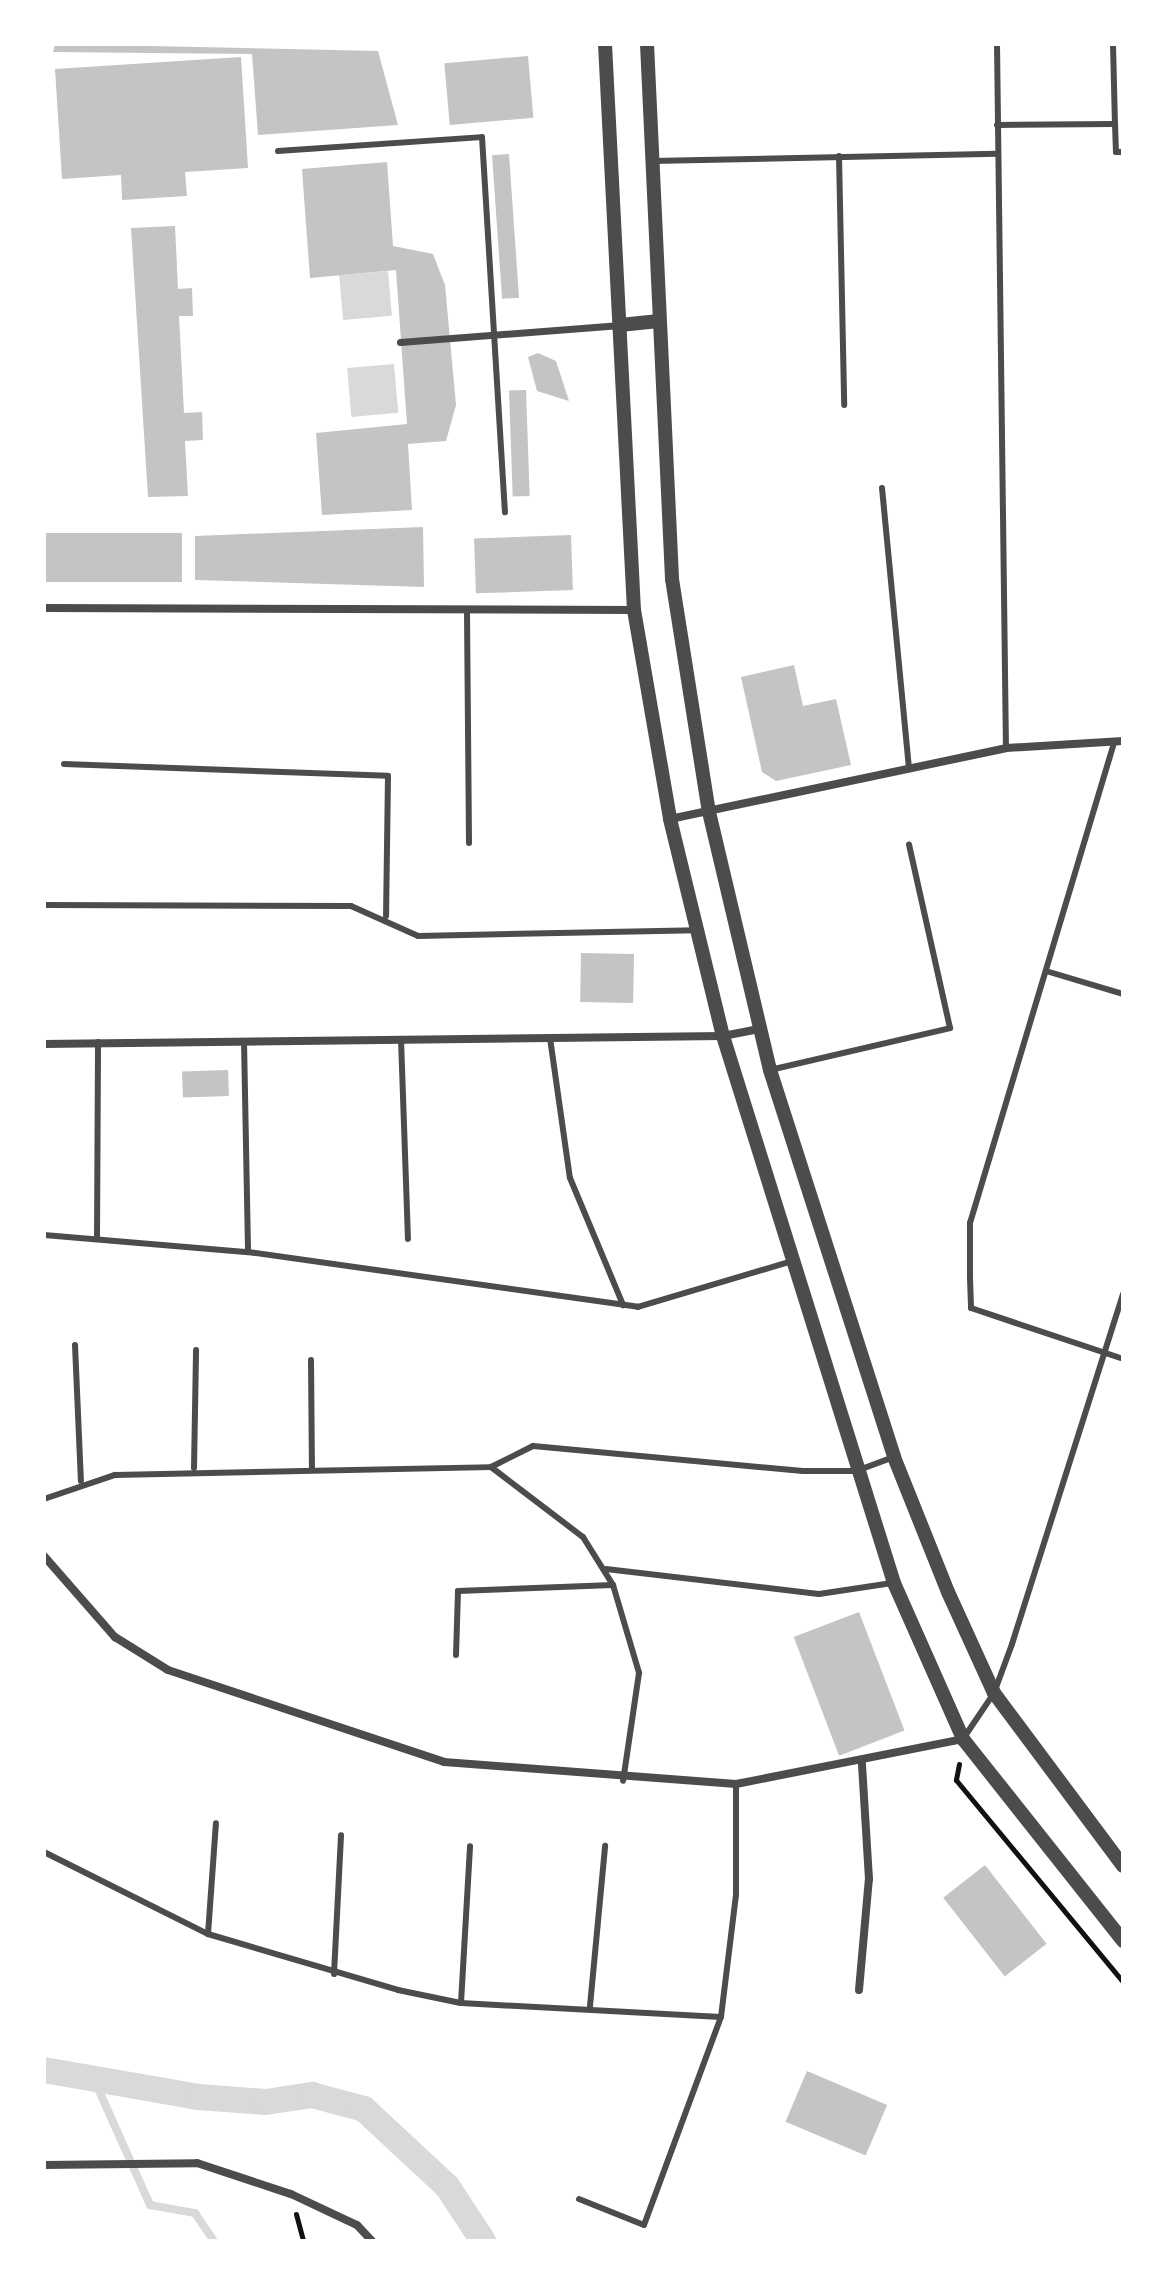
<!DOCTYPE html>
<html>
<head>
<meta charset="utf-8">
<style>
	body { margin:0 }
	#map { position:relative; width:1167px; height:2285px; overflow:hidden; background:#fff; font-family:"PT Sans Narrow",sans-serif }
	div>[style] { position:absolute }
	.water>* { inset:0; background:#d9d9d9; transform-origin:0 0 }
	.stream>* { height:8px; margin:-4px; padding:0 4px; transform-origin:4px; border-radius:4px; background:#d9d9d9 }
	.canal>* { height:26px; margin:-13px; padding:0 13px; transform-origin:13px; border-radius:13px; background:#d9d9d9 }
	.building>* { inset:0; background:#c4c4c4; transform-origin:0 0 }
	.path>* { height:5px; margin:-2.5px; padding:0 2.5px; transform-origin:2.5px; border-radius:2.5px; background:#111 }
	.service>* { height:6px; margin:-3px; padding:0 3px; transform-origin:3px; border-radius:3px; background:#4c4c4c }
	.pedestrian>* { height:7px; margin:-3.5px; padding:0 3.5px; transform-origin:3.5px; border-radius:3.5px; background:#4c4c4c }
	.minor>* { height:8px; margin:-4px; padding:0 4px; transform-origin:4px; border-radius:4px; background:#4c4c4c }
	.tertiary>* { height:14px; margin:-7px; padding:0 7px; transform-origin:7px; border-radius:7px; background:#4c4c4c }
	span { translate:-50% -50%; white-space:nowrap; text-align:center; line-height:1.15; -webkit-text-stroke:8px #fff; paint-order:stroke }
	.frame { position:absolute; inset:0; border:46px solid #fff; pointer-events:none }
</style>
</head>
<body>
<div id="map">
	<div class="water">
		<i style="left:388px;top:271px;width:45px;height:49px;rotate:85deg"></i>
		<i style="left:394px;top:364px;width:49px;height:47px;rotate:85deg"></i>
	</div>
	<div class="stream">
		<i style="left:96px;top:2084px;width:133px;rotate:65.9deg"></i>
		<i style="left:150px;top:2205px;width:46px;rotate:10.1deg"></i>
		<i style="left:195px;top:2213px;width:34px;rotate:56deg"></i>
	</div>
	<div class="canal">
		<i style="left:44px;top:2070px;width:156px;rotate:9.9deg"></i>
		<i style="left:198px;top:2097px;width:68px;rotate:4.2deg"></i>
		<i style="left:266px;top:2102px;width:47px;rotate:-8.7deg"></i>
		<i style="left:312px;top:2095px;width:54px;rotate:15.1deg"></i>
		<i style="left:364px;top:2109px;width:113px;rotate:42.9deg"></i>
		<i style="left:447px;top:2186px;width:66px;rotate:56.8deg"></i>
	</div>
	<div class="building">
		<i style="clip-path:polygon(55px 44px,378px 51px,398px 125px,258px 135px,252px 54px,53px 52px)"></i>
		<i style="left:528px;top:56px;width:62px;height:84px;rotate:85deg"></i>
		<i style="clip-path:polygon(241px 57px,248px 168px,185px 172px,187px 196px,122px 200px,121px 175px,62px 179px,55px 69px)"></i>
		<i style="left:509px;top:154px;width:144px;height:17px;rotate:86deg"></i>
		<i style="clip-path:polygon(387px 162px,393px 246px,433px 254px,445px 285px,456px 405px,446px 441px,408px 444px,412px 510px,322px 515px,316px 433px,407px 424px,396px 270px,310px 278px,302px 169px)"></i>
		<i style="clip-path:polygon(175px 226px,178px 289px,192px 288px,193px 316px,179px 316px,184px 413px,202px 412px,203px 440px,185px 441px,188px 496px,148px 497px,131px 228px)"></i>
		<i style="clip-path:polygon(538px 353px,556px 361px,569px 401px,537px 391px,528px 357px)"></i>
		<i style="left:526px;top:390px;width:106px;height:17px;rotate:88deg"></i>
		<i style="clip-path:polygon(423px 527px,424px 587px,195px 580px,195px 536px)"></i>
		<i style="left:182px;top:533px;width:49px;height:138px;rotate:90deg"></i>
		<i style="left:571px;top:535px;width:55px;height:97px;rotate:88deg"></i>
		<i style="clip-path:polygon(794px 665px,803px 706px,836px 699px,851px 765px,776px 781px,762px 772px,741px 677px)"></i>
		<i style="left:581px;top:953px;width:53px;height:49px;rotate:1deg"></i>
		<i style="left:228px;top:1070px;width:26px;height:46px;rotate:88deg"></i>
		<i style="left:859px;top:1612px;width:127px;height:70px;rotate:69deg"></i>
		<i style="left:985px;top:1865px;width:100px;height:53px;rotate:52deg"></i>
		<i style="left:807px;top:2071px;width:87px;height:55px;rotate:23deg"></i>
	</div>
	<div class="path">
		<i style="left:959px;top:1764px;width:16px;rotate:101deg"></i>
		<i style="left:956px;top:1780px;width:262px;rotate:50.4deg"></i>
		<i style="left:296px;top:2214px;width:28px;rotate:75deg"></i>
	</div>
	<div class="service">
		<i style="left:997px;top:44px;width:704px;rotate:89.27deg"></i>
		<i style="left:1113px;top:44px;width:80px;rotate:88.6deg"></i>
		<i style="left:997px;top:125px;width:118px;rotate:-0.5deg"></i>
		<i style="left:1115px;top:124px;width:28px;rotate:88deg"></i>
		<i style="left:1116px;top:152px;width:7px"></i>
		<i style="left:278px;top:151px;width:204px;rotate:-3.9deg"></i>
		<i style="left:482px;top:137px;width:376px;rotate:86.5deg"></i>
		<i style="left:839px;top:156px;width:249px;rotate:88.8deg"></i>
		<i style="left:652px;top:161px;width:345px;rotate:-1.2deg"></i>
		<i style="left:882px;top:488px;width:280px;rotate:84.5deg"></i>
		<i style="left:467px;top:613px;width:230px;rotate:89.5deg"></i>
		<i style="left:1114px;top:743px;width:501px;rotate:106.7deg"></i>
		<i style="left:970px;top:1223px;width:55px;rotate:90deg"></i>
		<i style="left:970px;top:1278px;width:30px;rotate:88deg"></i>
		<i style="left:971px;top:1308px;width:160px;rotate:18.5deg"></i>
		<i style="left:64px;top:764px;width:324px;rotate:2.1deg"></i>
		<i style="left:388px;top:776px;width:140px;rotate:90.8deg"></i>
		<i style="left:44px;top:905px;width:307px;rotate:0.2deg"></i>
		<i style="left:351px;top:906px;width:73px;rotate:24.1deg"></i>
		<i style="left:418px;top:936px;width:278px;rotate:-1.2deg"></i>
		<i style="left:1046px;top:971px;width:80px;rotate:16.6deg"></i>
		<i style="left:550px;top:1038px;width:141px;rotate:81.9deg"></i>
		<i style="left:570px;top:1178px;width:138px;rotate:67.3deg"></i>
		<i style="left:401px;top:1039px;width:200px;rotate:88deg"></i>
		<i style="left:244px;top:1041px;width:211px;rotate:88.9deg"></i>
		<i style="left:770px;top:1070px;width:185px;rotate:-13.1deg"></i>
		<i style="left:950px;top:1028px;width:188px;rotate:-102.6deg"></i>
		<i style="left:44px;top:1235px;width:205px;rotate:4.8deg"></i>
		<i style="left:248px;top:1252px;width:394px;rotate:8deg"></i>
		<i style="left:638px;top:1307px;width:158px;rotate:-16.6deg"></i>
		<i style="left:97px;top:1239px;width:197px;rotate:-89.7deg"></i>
		<i style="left:75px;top:1345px;width:136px;rotate:87.5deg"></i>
		<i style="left:311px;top:1360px;width:109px;rotate:89.5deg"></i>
		<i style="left:491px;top:1467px;width:116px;rotate:37.3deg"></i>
		<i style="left:583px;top:1537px;width:57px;rotate:58deg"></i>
		<i style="left:613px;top:1585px;width:92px;rotate:73.5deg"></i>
		<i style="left:639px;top:1673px;width:109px;rotate:98.4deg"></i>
		<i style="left:194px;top:1468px;width:118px;rotate:-89deg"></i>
		<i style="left:44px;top:1499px;width:75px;rotate:-18.7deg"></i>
		<i style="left:115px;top:1475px;width:376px;rotate:-1.2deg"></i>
		<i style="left:491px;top:1467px;width:47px;rotate:-26.6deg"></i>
		<i style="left:533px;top:1446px;width:271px;rotate:5.3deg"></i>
		<i style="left:803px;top:1471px;width:53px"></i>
		<i style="left:856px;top:1471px;width:40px;rotate:-20.2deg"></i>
		<i style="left:606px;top:1569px;width:214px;rotate:6.7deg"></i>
		<i style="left:819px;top:1594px;width:74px;rotate:-8.6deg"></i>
		<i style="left:456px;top:1655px;width:64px;rotate:-88.2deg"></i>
		<i style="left:458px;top:1591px;width:155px;rotate:-2.2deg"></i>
		<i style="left:965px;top:1736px;width:52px;rotate:-56deg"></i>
		<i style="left:994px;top:1693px;width:52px;rotate:-69.8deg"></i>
		<i style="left:1012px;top:1644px;width:367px;rotate:-72.4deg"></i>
		<i style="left:44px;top:1852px;width:183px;rotate:26.6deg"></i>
		<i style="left:208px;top:1934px;width:198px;rotate:16.4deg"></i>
		<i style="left:398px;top:1990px;width:64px;rotate:11.7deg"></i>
		<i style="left:461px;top:2003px;width:260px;rotate:3.1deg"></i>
		<i style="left:208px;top:1934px;width:111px;rotate:-85.9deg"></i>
		<i style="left:334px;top:1974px;width:139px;rotate:-87.1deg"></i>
		<i style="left:461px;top:2003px;width:157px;rotate:-86.7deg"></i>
		<i style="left:590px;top:2006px;width:161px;rotate:-84.6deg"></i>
		<i style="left:579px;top:2199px;width:70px;rotate:21.8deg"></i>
		<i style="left:644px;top:2225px;width:222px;rotate:-69.7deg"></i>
		<i style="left:721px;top:2017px;width:123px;rotate:-83deg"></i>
		<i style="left:736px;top:1895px;width:111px;rotate:-90deg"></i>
	</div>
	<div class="pedestrian">
		<i style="left:400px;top:342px;width:221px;rotate:-4.4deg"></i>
	</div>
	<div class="minor">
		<i style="left:44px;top:608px;width:590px;rotate:0.19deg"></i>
		<i style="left:670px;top:819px;width:343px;rotate:-11.9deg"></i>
		<i style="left:1006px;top:748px;width:117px;rotate:-3.4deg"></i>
		<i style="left:44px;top:1044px;width:679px;rotate:-0.68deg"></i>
		<i style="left:723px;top:1036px;width:38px;rotate:-11deg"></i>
		<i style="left:44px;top:1556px;width:108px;rotate:48.8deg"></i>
		<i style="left:115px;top:1637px;width:62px;rotate:31.9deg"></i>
		<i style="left:168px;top:1670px;width:291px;rotate:18.4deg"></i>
		<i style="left:444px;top:1762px;width:293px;rotate:4.3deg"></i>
		<i style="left:736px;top:1784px;width:231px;rotate:-11.2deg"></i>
		<i style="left:859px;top:1990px;width:111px;rotate:-84.9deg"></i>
		<i style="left:869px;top:1879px;width:116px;rotate:-93.5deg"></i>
		<i style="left:44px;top:2165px;width:153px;rotate:-0.7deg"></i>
		<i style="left:197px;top:2163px;width:99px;rotate:18.3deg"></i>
		<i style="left:291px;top:2194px;width:73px;rotate:25.2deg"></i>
		<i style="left:357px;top:2225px;width:22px;rotate:47deg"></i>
	</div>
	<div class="tertiary">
		<i style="left:605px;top:44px;width:567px;rotate:87.07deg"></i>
		<i style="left:634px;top:610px;width:212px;rotate:80.2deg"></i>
		<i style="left:670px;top:819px;width:223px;rotate:76.3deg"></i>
		<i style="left:723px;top:1036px;width:573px;rotate:72.64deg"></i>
		<i style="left:894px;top:1583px;width:171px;rotate:66.1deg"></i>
		<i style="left:963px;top:1739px;width:258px;rotate:51.6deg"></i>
		<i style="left:647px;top:44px;width:536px;rotate:87.32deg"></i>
		<i style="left:672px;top:579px;width:236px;rotate:81deg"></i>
		<i style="left:709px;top:812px;width:265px;rotate:76.7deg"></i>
		<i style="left:770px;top:1070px;width:406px;rotate:72.2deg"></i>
		<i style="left:894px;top:1457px;width:145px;rotate:68.2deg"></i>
		<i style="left:948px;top:1592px;width:111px;rotate:65.5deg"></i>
		<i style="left:994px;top:1693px;width:216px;rotate:53.3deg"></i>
		<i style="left:620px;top:325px;width:39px;rotate:-6deg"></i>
	</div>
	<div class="frame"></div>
</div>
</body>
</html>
